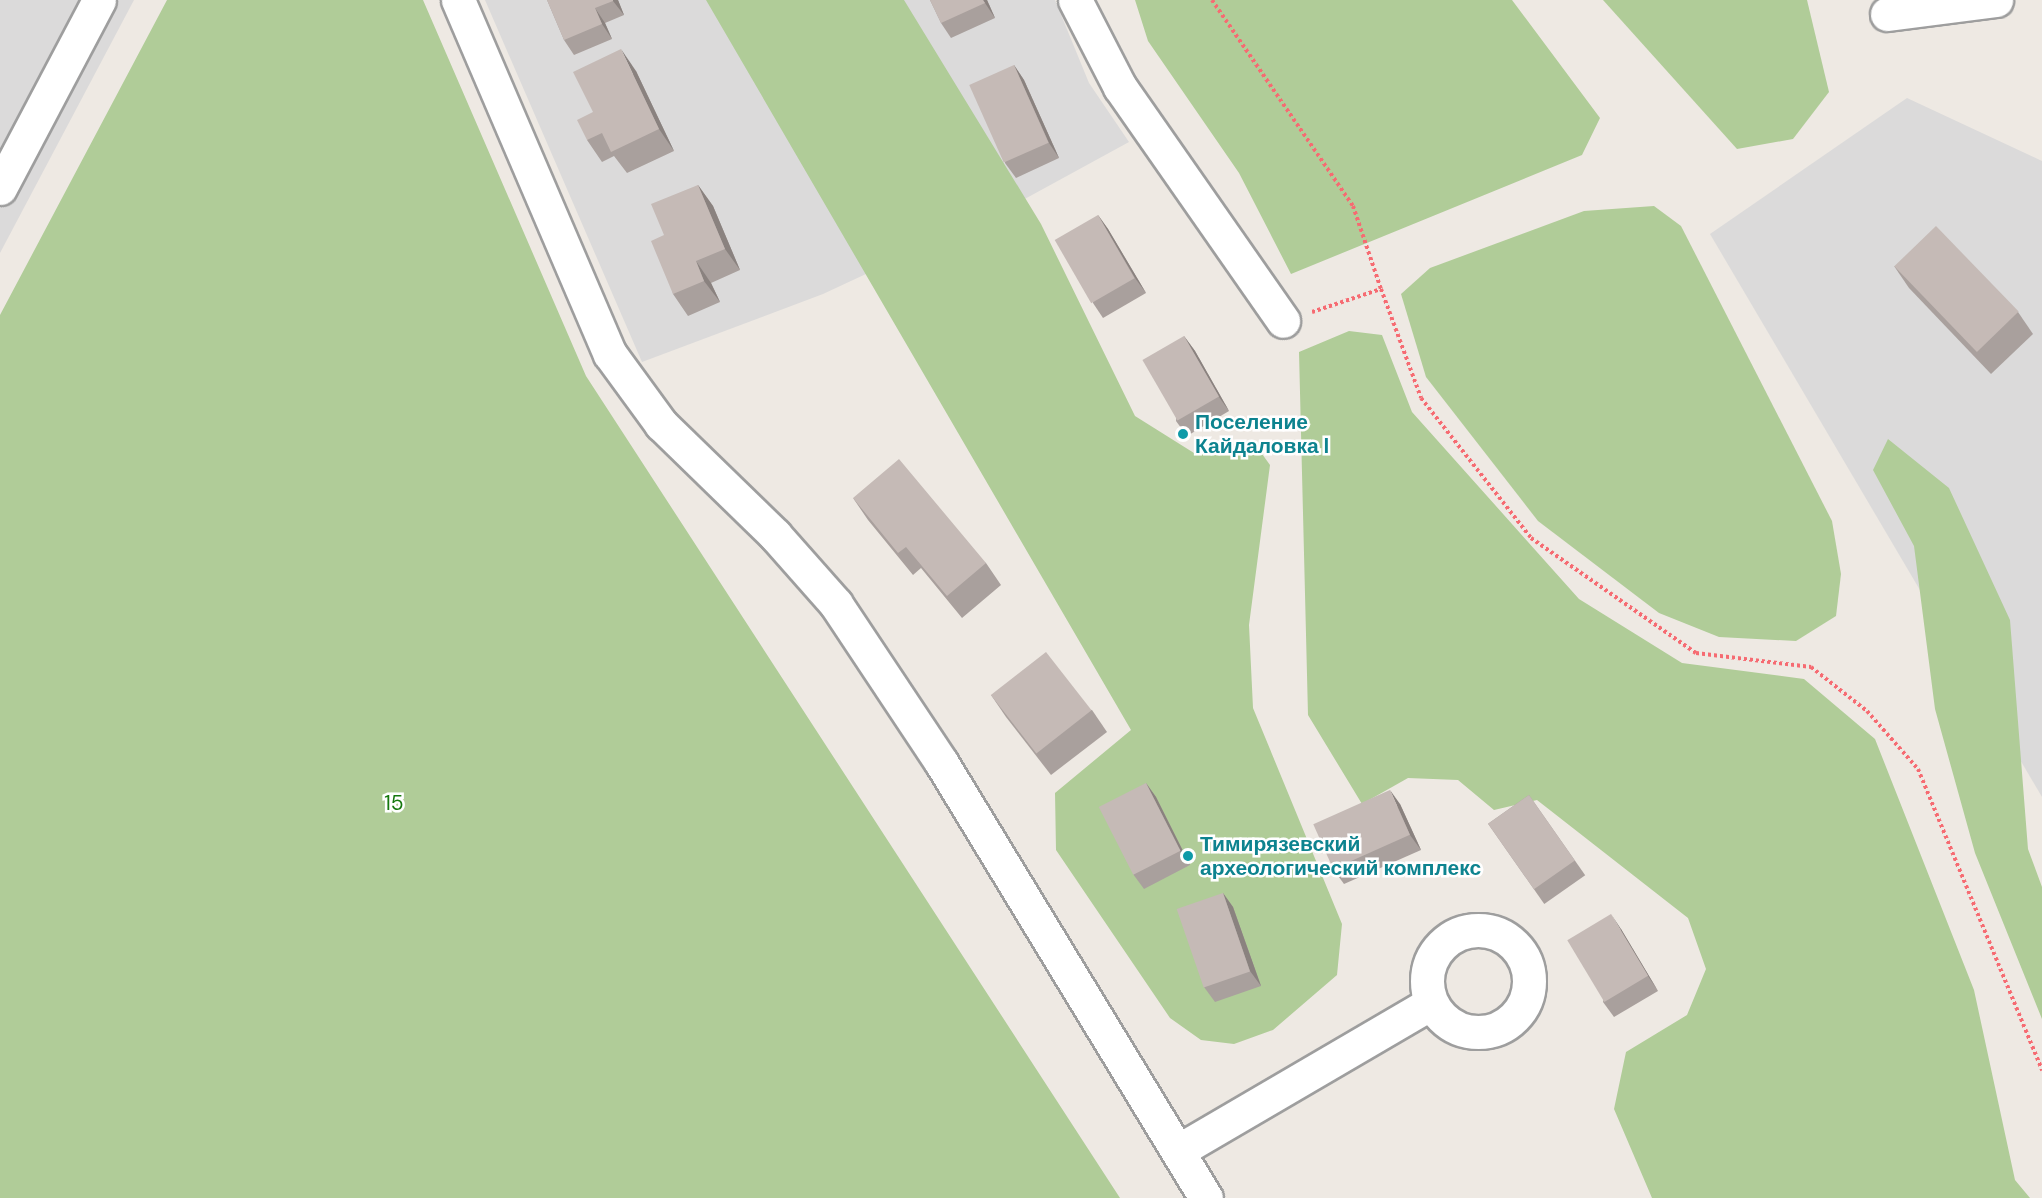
<!DOCTYPE html>
<html>
<head>
<meta charset="utf-8">
<style>
	body { margin:0 }
	#map { position:relative; width:2042px; height:1198px; overflow:hidden; background:#eee9e3; font-family:"DM Sans",sans-serif }
	div>[style] { position:absolute }
	.residential>* { inset:0; background:#dbdada }
	.forest>* { inset:0; background:#b0cc98 }
	.path>* { height:4px; margin-top:-2px; transform-origin:0; background:repeating-linear-gradient(90deg,#f66b72 0 3px,transparent 0 6px) }
	.roads { filter:drop-shadow(2px 0 #9e9e9e) drop-shadow(-2px 0 #9e9e9e) drop-shadow(0 2px #9e9e9e) drop-shadow(0 -2px #9e9e9e) }
	.minor>* { height:33px; margin:-16.5px; padding:0 16.5px; transform-origin:16.5px; border-radius:16.5px; background:#fff }
	.minor>.ring { margin:-16.5px; padding:0; box-sizing:content-box; background:none; border:33px solid #fff; border-radius:50% }
	.wall>* { inset:0; background:#a9a09d; transform-origin:0 0 }
	.shaded-wall>* { inset:0; background:#8a827f }
	.building>* { inset:0; background:#c5bab6; transform-origin:0 0 }
	.dots>* { width:16px; height:16px; translate:-50% -50%; box-sizing:border-box; border:3px solid #fff; border-radius:50% }
	span { translate:-50% -50%; white-space:nowrap; text-align:center; line-height:1.15; -webkit-text-stroke:5px #fff; paint-order:stroke }
	.culture-label { font-size:21px; color:#0d838f; font-weight:700 }
	.left { translate:0 -50%; text-align:left }
	.park-label { font-size:21px; color:#15780e }
</style>
</head>
<body>
<div id="map">
	<div class="residential">
		<i style="clip-path:polygon(0 0,134px 0,0 253px)"></i>
		<i style="clip-path:polygon(485px 0,1055px 0,1089px 83px,1129px 142px,1012px 206px,823px 294px,642px 362px)"></i>
		<i style="clip-path:polygon(1907px 98px,2042px 161px,2042px 797px,1710px 234px)"></i>
	</div>
	<div class="forest">
		<i style="clip-path:polygon(167px 0,423px 0,586px 376px,1120px 1198px,0 1198px,0 315px)"></i>
		<i style="clip-path:polygon(706px 0,904px 0,1041px 224px,1135px 416px,1194px 453px,1252px 440px,1270px 465px,1249px 625px,1253px 708px,1342px 924px,1337px 975px,1273px 1030px,1234px 1044px,1201px 1040px,1170px 1018px,1056px 850px,1055px 793px,1131px 730px)"></i>
		<i style="clip-path:polygon(1135px 0,1512px 0,1600px 118px,1582px 155px,1291px 274px,1239px 173px,1148px 41px)"></i>
		<i style="clip-path:polygon(1603px 0,1807px 0,1829px 92px,1793px 139px,1737px 149px)"></i>
		<i style="clip-path:polygon(1654px 206px,1681px 226px,1832px 521px,1841px 574px,1836px 616px,1796px 641px,1719px 637px,1659px 613px,1538px 521px,1426px 377px,1401px 294px,1430px 268px,1584px 211px)"></i>
		<i style="clip-path:polygon(1349px 331px,1382px 335px,1412px 412px,1579px 599px,1682px 663px,1804px 679px,1875px 739px,1974px 990px,2015px 1180px,2030px 1198px,1652px 1198px,1614px 1109px,1626px 1052px,1687px 1015px,1706px 969px,1688px 918px,1537px 800px,1494px 810px,1458px 780px,1408px 778px,1362px 804px,1308px 715px,1299px 352px)"></i>
		<i style="clip-path:polygon(1888px 439px,1949px 488px,2010px 620px,2028px 849px,2042px 887px,2042px 1019px,1975px 853px,1935px 709px,1914px 546px,1873px 470px)"></i>
	</div>
	<div class="path">
		<i style="left:1212px;top:0;width:250px;rotate:55.6deg"></i>
		<i style="left:1353px;top:206px;width:88px;rotate:71.4deg"></i>
		<i style="left:1312px;top:312px;width:73px;rotate:-18.4deg"></i>
		<i style="left:1381px;top:289px;width:116px;rotate:69.8deg"></i>
		<i style="left:1421px;top:398px;width:178px;rotate:51.8deg"></i>
		<i style="left:1531px;top:538px;width:201px;rotate:34.9deg"></i>
		<i style="left:1696px;top:653px;width:116px;rotate:6.9deg"></i>
		<i style="left:1811px;top:667px;width:71px;rotate:38.2deg"></i>
		<i style="left:1867px;top:711px;width:77px;rotate:48.7deg"></i>
		<i style="left:1918px;top:769px;width:326px;rotate:67.6deg"></i>
	</div>
	<div class="roads">
		<div class="minor">
			<i style="left:458px;top:0;width:385px;rotate:66.8deg"></i>
			<i style="left:610px;top:354px;width:87px;rotate:53.9deg"></i>
			<i style="left:661px;top:424px;width:159px;rotate:44.2deg"></i>
			<i style="left:775px;top:535px;width:92px;rotate:48.5deg"></i>
			<i style="left:836px;top:604px;width:190px;rotate:56.4deg"></i>
			<i style="left:941px;top:762px;width:510px;rotate:58.71deg"></i>
			<i style="left:1075px;top:0;width:98px;rotate:62.7deg"></i>
			<i style="left:1120px;top:87px;width:285px;rotate:55.1deg"></i>
			<i style="left:1887px;top:14px;width:110px;rotate:-7.3deg"></i>
			<i style="left:0;top:188px;width:212px;rotate:-62.2deg"></i>
			<i class="ring" style="left:1427px;top:930px;width:69px;height:69px"></i>
			<i style="left:1178px;top:1151px;width:293px;rotate:-30.3deg"></i>
		</div>
	</div>
	<div class="wall">
		<i style="clip-path:polygon(547px 0,618px 0,624px 15px,605px 23px,612px 39px,574px 55px,564px 40px)"></i>
		<i style="clip-path:polygon(930px 0,987px 0,995px 18px,951px 38px,941px 23px)"></i>
		<i style="clip-path:polygon(1014px 65px,1024px 80px,1059px 158px,1016px 178px,1005px 163px)"></i>
		<i style="clip-path:polygon(636px 71px,674px 151px,627px 173px,614px 156px,602px 162px,587px 140px,593px 112px)"></i>
		<i style="clip-path:polygon(698px 185px,713px 206px,740px 270px,711px 283px,720px 302px,688px 316px,673px 294px,664px 235px)"></i>
		<i style="clip-path:polygon(1098px 215px,1108px 229px,1146px 293px,1103px 318px,1093px 303px)"></i>
		<i style="clip-path:polygon(1894px 266px,2018px 312px,2033px 334px,1991px 374px,1909px 288px)"></i>
		<i style="clip-path:polygon(1184px 336px,1195px 351px,1229px 411px,1187px 436px,1176px 421px)"></i>
		<i style="clip-path:polygon(853px 498px,986px 563px,1001px 585px,962px 618px,921px 568px,913px 575px,868px 520px)"></i>
		<i style="clip-path:polygon(991px 695px,1092px 710px,1107px 732px,1051px 775px,1006px 717px)"></i>
		<i style="clip-path:polygon(1146px 783px,1156px 797px,1190px 865px,1144px 889px,1133px 874px)"></i>
		<i style="left:1529px;top:795px;width:98px;height:50px;rotate:55deg"></i>
		<i style="clip-path:polygon(1400px 804px,1421px 850px,1344px 884px,1333px 869px)"></i>
		<i style="clip-path:polygon(1223px 893px,1233px 907px,1261px 986px,1215px 1002px,1204px 987px)"></i>
		<i style="clip-path:polygon(1621px 929px,1658px 991px,1614px 1017px,1603px 1002px)"></i>
	</div>
	<div class="shaded-wall">
		<i style="clip-path:polygon(613px 0,618px 0,624px 15px,613px 1px)"></i>
		<i style="clip-path:polygon(983px 0,987px 0,995px 18px)"></i>
		<i style="clip-path:polygon(595px 8px,605px 23px,612px 39px,602px 24px)"></i>
		<i style="clip-path:polygon(621px 49px,636px 71px,674px 151px,659px 129px)"></i>
		<i style="clip-path:polygon(1014px 65px,1024px 80px,1059px 158px,1049px 143px)"></i>
		<i style="clip-path:polygon(698px 185px,713px 206px,740px 270px,725px 249px)"></i>
		<i style="clip-path:polygon(1098px 215px,1108px 229px,1146px 293px,1135px 278px)"></i>
		<i style="clip-path:polygon(696px 261px,711px 283px,720px 302px,704px 281px)"></i>
		<i style="clip-path:polygon(1184px 336px,1195px 351px,1229px 411px,1219px 397px)"></i>
		<i style="clip-path:polygon(1146px 783px,1156px 797px,1190px 865px,1180px 851px)"></i>
		<i style="clip-path:polygon(1390px 790px,1400px 804px,1421px 850px,1410px 835px)"></i>
		<i style="clip-path:polygon(1223px 893px,1233px 907px,1261px 986px,1250px 971px)"></i>
		<i style="clip-path:polygon(1611px 914px,1621px 929px,1658px 991px,1648px 976px)"></i>
	</div>
	<div class="building">
		<i style="clip-path:polygon(547px 0,613px 0,613px 1px,595px 8px,602px 24px,564px 40px)"></i>
		<i style="clip-path:polygon(930px 0,983px 0,985px 3px,941px 23px)"></i>
		<i style="clip-path:polygon(621px 49px,659px 129px,611px 152px,602px 133px,587px 140px,577px 120px,593px 112px,573px 72px)"></i>
		<i style="left:1014px;top:65px;width:85px;height:49px;rotate:66deg"></i>
		<i style="clip-path:polygon(698px 185px,725px 249px,696px 261px,704px 281px,673px 294px,651px 241px,664px 235px,651px 204px)"></i>
		<i style="left:1098px;top:215px;width:73px;height:50px;rotate:60deg"></i>
		<i style="left:1936px;top:226px;width:119px;height:58px;rotate:46deg"></i>
		<i style="left:1184px;top:336px;width:70px;height:48px;rotate:60deg"></i>
		<i style="clip-path:polygon(899px 459px,986px 563px,947px 596px,906px 547px,898px 553px,853px 498px)"></i>
		<i style="left:1046px;top:652px;width:74px;height:70px;rotate:52deg"></i>
		<i style="left:1146px;top:783px;width:76px;height:53px;rotate:63deg"></i>
		<i style="left:1390px;top:790px;width:49px;height:84px;rotate:66deg"></i>
		<i style="left:1529px;top:795px;width:80px;height:50px;rotate:55deg"></i>
		<i style="left:1223px;top:893px;width:83px;height:49px;rotate:71deg"></i>
		<i style="left:1611px;top:914px;width:72px;height:51px;rotate:59deg"></i>
	</div>
	<div class="dots">
		<i style="left:1183px;top:434px;background:#0f9aa8"></i>
		<i style="left:1188px;top:856px;background:#0f9aa8"></i>
	</div>
	<div class="culture-label">
		<span class="left" style="left:1195px;top:434px">Поселение<br>Кайдаловка I</span>
		<span class="left" style="left:1200px;top:856px">Тимирязевский<br>археологический комплекс</span>
	</div>
	<div class="park-label">
		<span style="left:394px;top:803px">15</span>
	</div>
</div>
</body>
</html>
